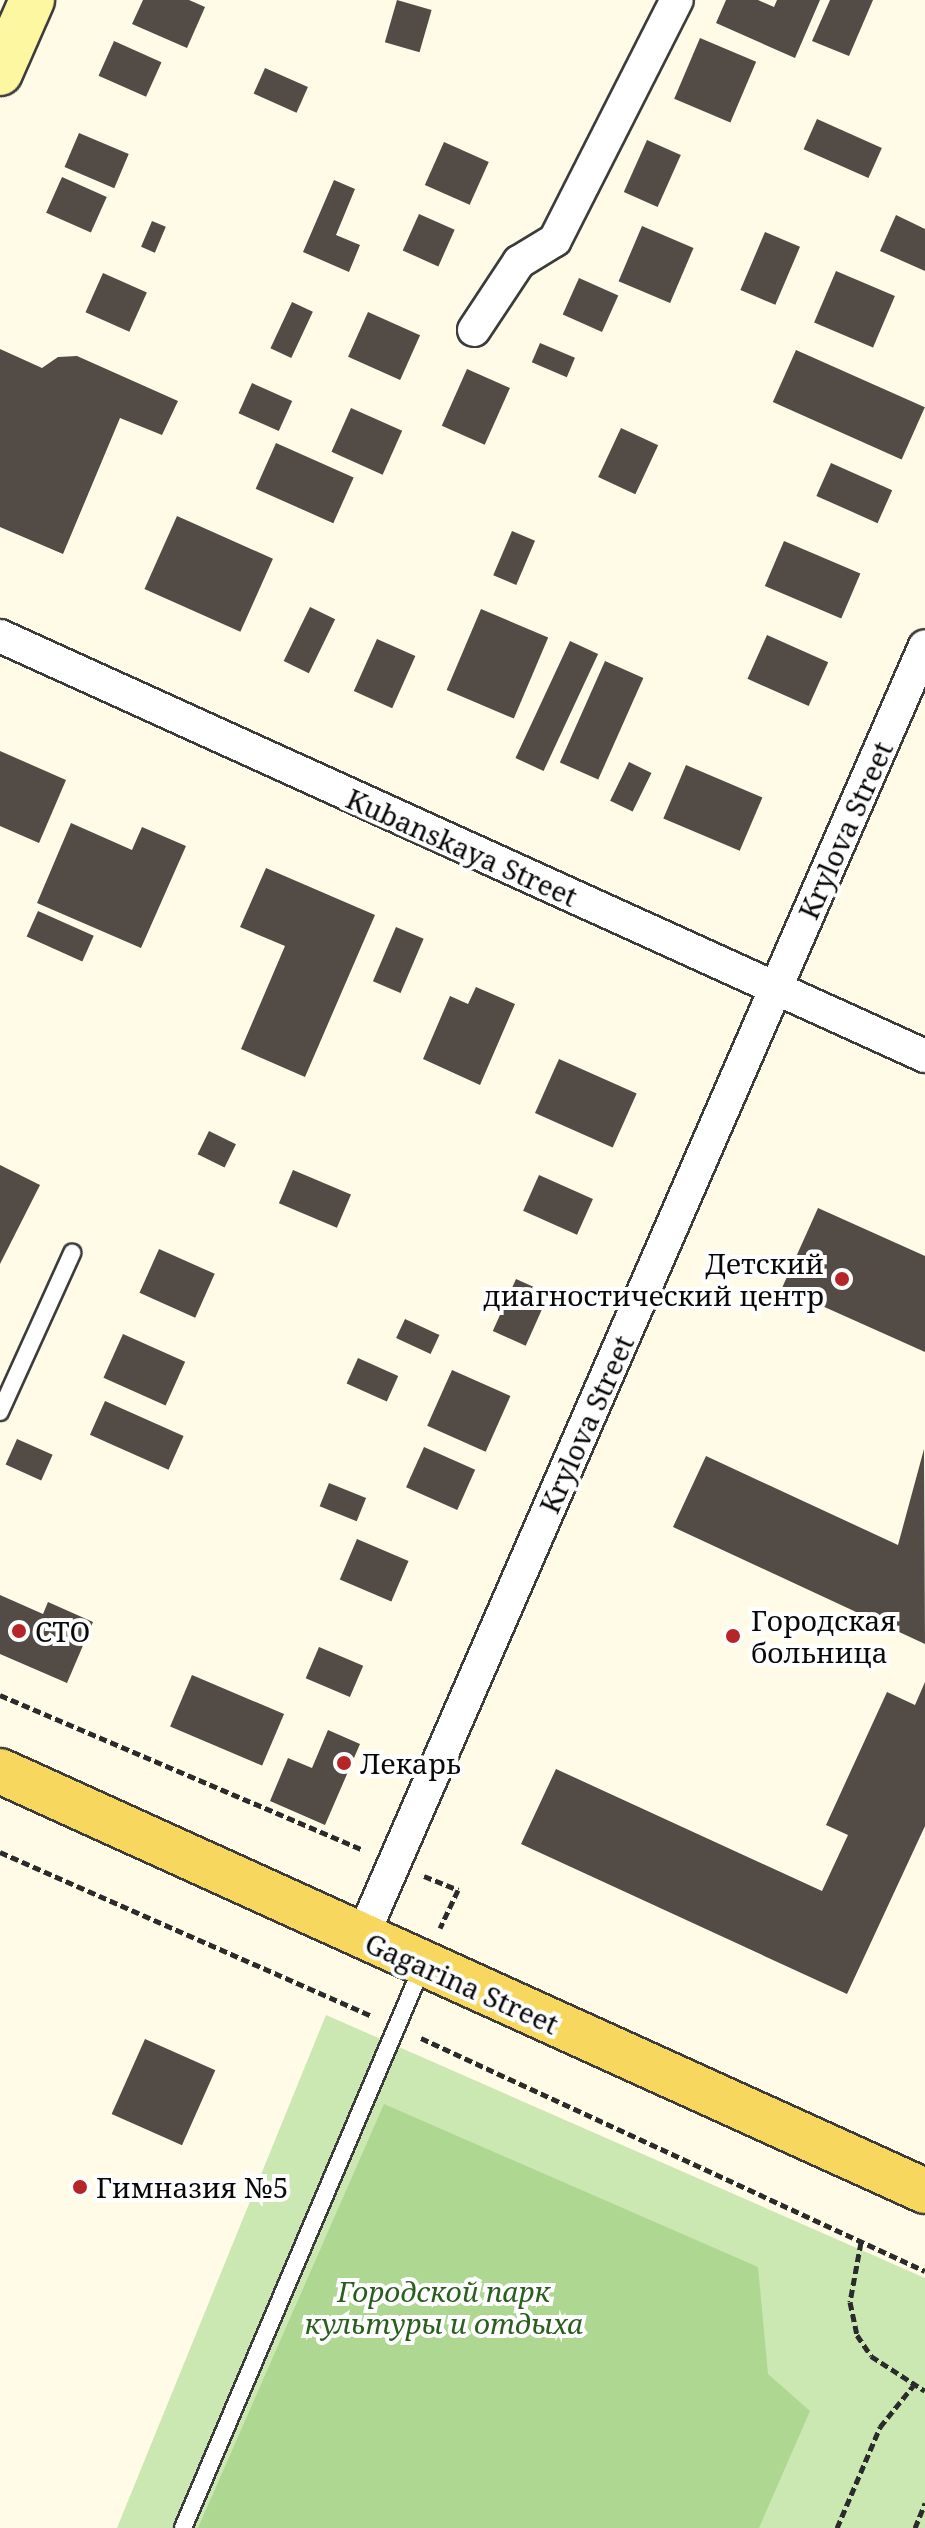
<!DOCTYPE html>
<html>
<head>
<meta charset="utf-8">
<style>
	body { margin:0 }
	#map { position:relative; width:925px; height:2528px; overflow:hidden; background:#fffbe6; font-family:"Noto Serif",serif }
	div>[style] { position:absolute }
	.green>* { inset:0; background:#cbe7b2 }
	.forest>* { inset:0; background:#aed792 }
	.building>* { inset:0; background:#524b46; transform-origin:0 0 }
	.path>* { height:5px; margin-top:-2.5px; transform-origin:0; background:repeating-linear-gradient(90deg,#2b2b2b 0 8px,transparent 0 12px) }
	.roads { filter:drop-shadow(2px 0 #3c3c3c) drop-shadow(-2px 0 #3c3c3c) drop-shadow(0 2px #3c3c3c) drop-shadow(0 -2px #3c3c3c) }
	.lane>* { height:16px; margin:-8px; padding:0 8px; transform-origin:8px; border-radius:8px; background:#fff }
	.street>* { height:32px; margin:-16px; padding:0 16px; transform-origin:16px; border-radius:16px; background:#fff }
	.secondary>* { height:44px; margin:-22px; padding:0 22px; transform-origin:22px; border-radius:22px; background:#fef7a2 }
	.primary>* { height:44px; margin:-22px; padding:0 22px; transform-origin:22px; border-radius:22px; background:#f7d75e }
	.dots>* { width:22px; height:22px; translate:-50% -50%; box-sizing:border-box; border:4px solid #fff; border-radius:50% }
	span { translate:-50% -50%; white-space:nowrap; text-align:center; line-height:1.15; -webkit-text-stroke:8px #fff; paint-order:stroke }
	.street-label { font-size:28px; color:#090909 }
	.poi-label { font-size:28px; color:#090909 }
	.right { translate:-100% -50%; text-align:right }
	.left { translate:0 -50%; text-align:left }
	.park-label { font-size:28px; color:#285f1c; font-style:italic }
</style>
</head>
<body>
<div id="map">
	<div class="green">
		<i style="clip-path:polygon(326px 2015px,925px 2278px,925px 2528px,117px 2528px)"></i>
	</div>
	<div class="forest">
		<i style="clip-path:polygon(384px 2104px,758px 2267px,768px 2374px,810px 2411px,759px 2528px,198px 2528px)"></i>
	</div>
	<div class="building">
		<i style="clip-path:polygon(143px 0,189px 0,205px 7px,187px 48px,132px 24px)"></i>
		<i style="left:397px;top:0;width:36px;height:44px;rotate:16deg"></i>
		<i style="clip-path:polygon(726px 0,758px 0,774px 7px,777px 0,820px 0,795px 58px,716px 23px)"></i>
		<i style="clip-path:polygon(830px 0,873px 0,849px 56px,812px 41px)"></i>
		<i style="left:700px;top:38px;width:61px;height:66px;rotate:23deg"></i>
		<i style="left:114px;top:41px;width:52px;height:38px;rotate:24deg"></i>
		<i style="left:265px;top:68px;width:47px;height:28px;rotate:24deg"></i>
		<i style="left:817px;top:119px;width:71px;height:33px;rotate:24deg"></i>
		<i style="left:79px;top:133px;width:54px;height:37px;rotate:23deg"></i>
		<i style="left:647px;top:140px;width:37px;height:57px;rotate:24deg"></i>
		<i style="left:444px;top:142px;width:49px;height:47px;rotate:24deg"></i>
		<i style="left:62px;top:177px;width:49px;height:39px;rotate:24deg"></i>
		<i style="clip-path:polygon(334px 180px,355px 189px,336px 235px,360px 245px,349px 272px,303px 252px)"></i>
		<i style="left:419px;top:214px;width:39px;height:40px;rotate:24deg"></i>
		<i style="clip-path:polygon(896px 215px,925px 229px,925px 271px,880px 251px)"></i>
		<i style="left:152px;top:221px;width:15px;height:28px;rotate:23deg"></i>
		<i style="left:642px;top:226px;width:56px;height:60px;rotate:23deg"></i>
		<i style="left:765px;top:232px;width:38px;height:63px;rotate:23deg"></i>
		<i style="left:836px;top:271px;width:64px;height:56px;rotate:23deg"></i>
		<i style="left:103px;top:273px;width:48px;height:43px;rotate:24deg"></i>
		<i style="left:579px;top:278px;width:43px;height:40px;rotate:24deg"></i>
		<i style="left:292px;top:302px;width:23px;height:51px;rotate:25deg"></i>
		<i style="left:368px;top:312px;width:57px;height:49px;rotate:24deg"></i>
		<i style="left:540px;top:343px;width:38px;height:21px;rotate:23deg"></i>
		<i style="clip-path:polygon(0 349px,42px 368px,58px 357px,77px 356px,178px 401px,162px 435px,120px 418px,63px 554px,0 527px)"></i>
		<i style="left:796px;top:350px;width:141px;height:57px;rotate:24deg"></i>
		<i style="left:467px;top:369px;width:47px;height:62px;rotate:24deg"></i>
		<i style="left:252px;top:383px;width:44px;height:33px;rotate:24deg"></i>
		<i style="left:351px;top:408px;width:56px;height:48px;rotate:24deg"></i>
		<i style="left:621px;top:428px;width:41px;height:54px;rotate:25deg"></i>
		<i style="left:276px;top:443px;width:85px;height:50px;rotate:24deg"></i>
		<i style="left:831px;top:463px;width:67px;height:36px;rotate:24deg"></i>
		<i style="left:177px;top:516px;width:105px;height:80px;rotate:24deg"></i>
		<i style="left:512px;top:531px;width:25px;height:48px;rotate:23deg"></i>
		<i style="left:784px;top:541px;width:83px;height:49px;rotate:23deg"></i>
		<i style="left:310px;top:607px;width:28px;height:60px;rotate:26deg"></i>
		<i style="left:481px;top:609px;width:73px;height:88px;rotate:23deg"></i>
		<i style="left:767px;top:635px;width:67px;height:48px;rotate:24deg"></i>
		<i style="left:377px;top:639px;width:42px;height:57px;rotate:24deg"></i>
		<i style="left:570px;top:641px;width:31px;height:129px;rotate:25deg"></i>
		<i style="left:605px;top:661px;width:42px;height:111px;rotate:24deg"></i>
		<i style="clip-path:polygon(0 751px,66px 780px,39px 843px,0 826px)"></i>
		<i style="left:629px;top:762px;width:25px;height:43px;rotate:26deg"></i>
		<i style="left:686px;top:765px;width:83px;height:58px;rotate:23deg"></i>
		<i style="clip-path:polygon(71px 823px,132px 850px,142px 827px,186px 846px,141px 948px,37px 903px)"></i>
		<i style="clip-path:polygon(266px 868px,375px 915px,305px 1077px,241px 1049px,285px 946px,240px 927px)"></i>
		<i style="left:38px;top:911px;width:61px;height:28px;rotate:24deg"></i>
		<i style="left:396px;top:927px;width:30px;height:59px;rotate:23deg"></i>
		<i style="clip-path:polygon(476px 987px,515px 1004px,480px 1085px,423px 1059px,450px 996px,468px 1004px)"></i>
		<i style="left:559px;top:1059px;width:85px;height:59px;rotate:24deg"></i>
		<i style="left:209px;top:1131px;width:30px;height:26px;rotate:26deg"></i>
		<i style="clip-path:polygon(0 1165px,40px 1185px,0 1264px)"></i>
		<i style="left:293px;top:1170px;width:63px;height:36px;rotate:23deg"></i>
		<i style="left:539px;top:1175px;width:59px;height:39px;rotate:24deg"></i>
		<i style="clip-path:polygon(818px 1208px,925px 1256px,925px 1352px,782px 1288px)"></i>
		<i style="left:159px;top:1249px;width:61px;height:48px;rotate:24deg"></i>
		<i style="left:516px;top:1279px;width:36px;height:57px;rotate:24deg"></i>
		<i style="left:405px;top:1319px;width:38px;height:21px;rotate:25deg"></i>
		<i style="left:123px;top:1334px;width:68px;height:48px;rotate:24deg"></i>
		<i style="left:358px;top:1358px;width:44px;height:28px;rotate:24deg"></i>
		<i style="left:452px;top:1370px;width:64px;height:61px;rotate:24deg"></i>
		<i style="left:105px;top:1401px;width:86px;height:37px;rotate:24deg"></i>
		<i style="left:17px;top:1439px;width:39px;height:28px;rotate:24deg"></i>
		<i style="left:424px;top:1447px;width:56px;height:44px;rotate:24deg"></i>
		<i style="clip-path:polygon(924px 1449px,925px 1644px,673px 1527px,706px 1456px,898px 1545px)"></i>
		<i style="left:329px;top:1483px;width:40px;height:25px;rotate:22deg"></i>
		<i style="left:357px;top:1539px;width:56px;height:44px;rotate:23deg"></i>
		<i style="clip-path:polygon(0 1595px,43px 1614px,48px 1602px,93px 1622px,67px 1683px,0 1654px)"></i>
		<i style="left:319px;top:1647px;width:48px;height:34px;rotate:23deg"></i>
		<i style="left:192px;top:1675px;width:100px;height:56px;rotate:23deg"></i>
		<i style="clip-path:polygon(925px 1682px,925px 1826px,847px 1994px,521px 1844px,556px 1769px,822px 1891px,848px 1835px,826px 1825px,887px 1692px,915px 1705px)"></i>
		<i style="clip-path:polygon(328px 1730px,360px 1744px,325px 1825px,270px 1801px,288px 1758px,312px 1768px)"></i>
		<i style="left:145px;top:2039px;width:77px;height:82px;rotate:24deg"></i>
	</div>
	<div class="path">
		<i style="left:0;top:1695px;width:395px;rotate:23.1deg"></i>
		<i style="left:0;top:1852px;width:407px;rotate:23.8deg"></i>
		<i style="left:424px;top:1876px;width:37px;rotate:22deg"></i>
		<i style="left:458px;top:1890px;width:42px;rotate:115.3deg"></i>
		<i style="left:421px;top:2038px;width:555px;rotate:24.81deg"></i>
		<i style="left:861px;top:2242px;width:61px;rotate:100.4deg"></i>
		<i style="left:850px;top:2302px;width:34px;rotate:78deg"></i>
		<i style="left:857px;top:2335px;width:25px;rotate:56deg"></i>
		<i style="left:871px;top:2356px;width:64px;rotate:32.9deg"></i>
		<i style="left:837px;top:2528px;width:110px;rotate:-66.9deg"></i>
		<i style="left:880px;top:2427px;width:53px;rotate:-51.2deg"></i>
		<i style="left:915px;top:2528px;width:27px;rotate:-68deg"></i>
	</div>
	<div class="roads">
		<div class="lane">
			<i style="left:0;top:1412px;width:175px;rotate:-65.6deg"></i>
			<i style="left:183px;top:2528px;width:610px;rotate:-66.92deg"></i>
		</div>
		<div class="street">
			<i style="left:474px;top:330px;width:82px;rotate:-56.5deg"></i>
			<i style="left:519px;top:262px;width:42px;rotate:-31.4deg"></i>
			<i style="left:555px;top:240px;width:269px;rotate:-63.1deg"></i>
			<i style="left:0;top:636px;width:1016px;rotate:24.42deg"></i>
			<i style="left:362px;top:1937px;width:1408px;rotate:-66.44deg"></i>
		</div>
		<div class="secondary">
			<i style="left:0;top:73px;width:80px;rotate:-66.3deg"></i>
		</div>
		<div class="primary">
			<i style="left:0;top:1771px;width:1016px;rotate:24.42deg"></i>
		</div>
	</div>
	<div class="dots">
		<i style="left:842px;top:1279px;background:#b62527"></i>
		<i style="left:19px;top:1631px;background:#b62527"></i>
		<i style="left:733px;top:1636px;background:#b62527"></i>
		<i style="left:344px;top:1763px;background:#b62527"></i>
		<i style="left:80px;top:2187px;background:#b62527"></i>
	</div>
	<div class="street-label">
		<span style="left:845px;top:830px;rotate:-66deg">Krylova Street</span>
		<span style="left:462px;top:847px;rotate:24deg">Kubanskaya Street</span>
		<span style="left:586px;top:1424px;rotate:-66deg">Krylova Street</span>
		<span style="left:462px;top:1983px;rotate:24deg">Gagarina Street</span>
	</div>
	<div class="poi-label">
		<span class="right" style="left:824px;top:1279px">Детский<br>диагностический центр</span>
		<span class="left" style="left:751px;top:1636px">Городская<br>больница</span>
		<span class="left" style="left:35px;top:1631px">СТО</span>
		<span class="left" style="left:360px;top:1763px">Лекарь</span>
		<span class="left" style="left:96px;top:2187px">Гимназия №5</span>
	</div>
	<div class="park-label">
		<span style="left:444px;top:2307px">Городской парк<br>культуры и отдыха</span>
	</div>
</div>
</body>
</html>
